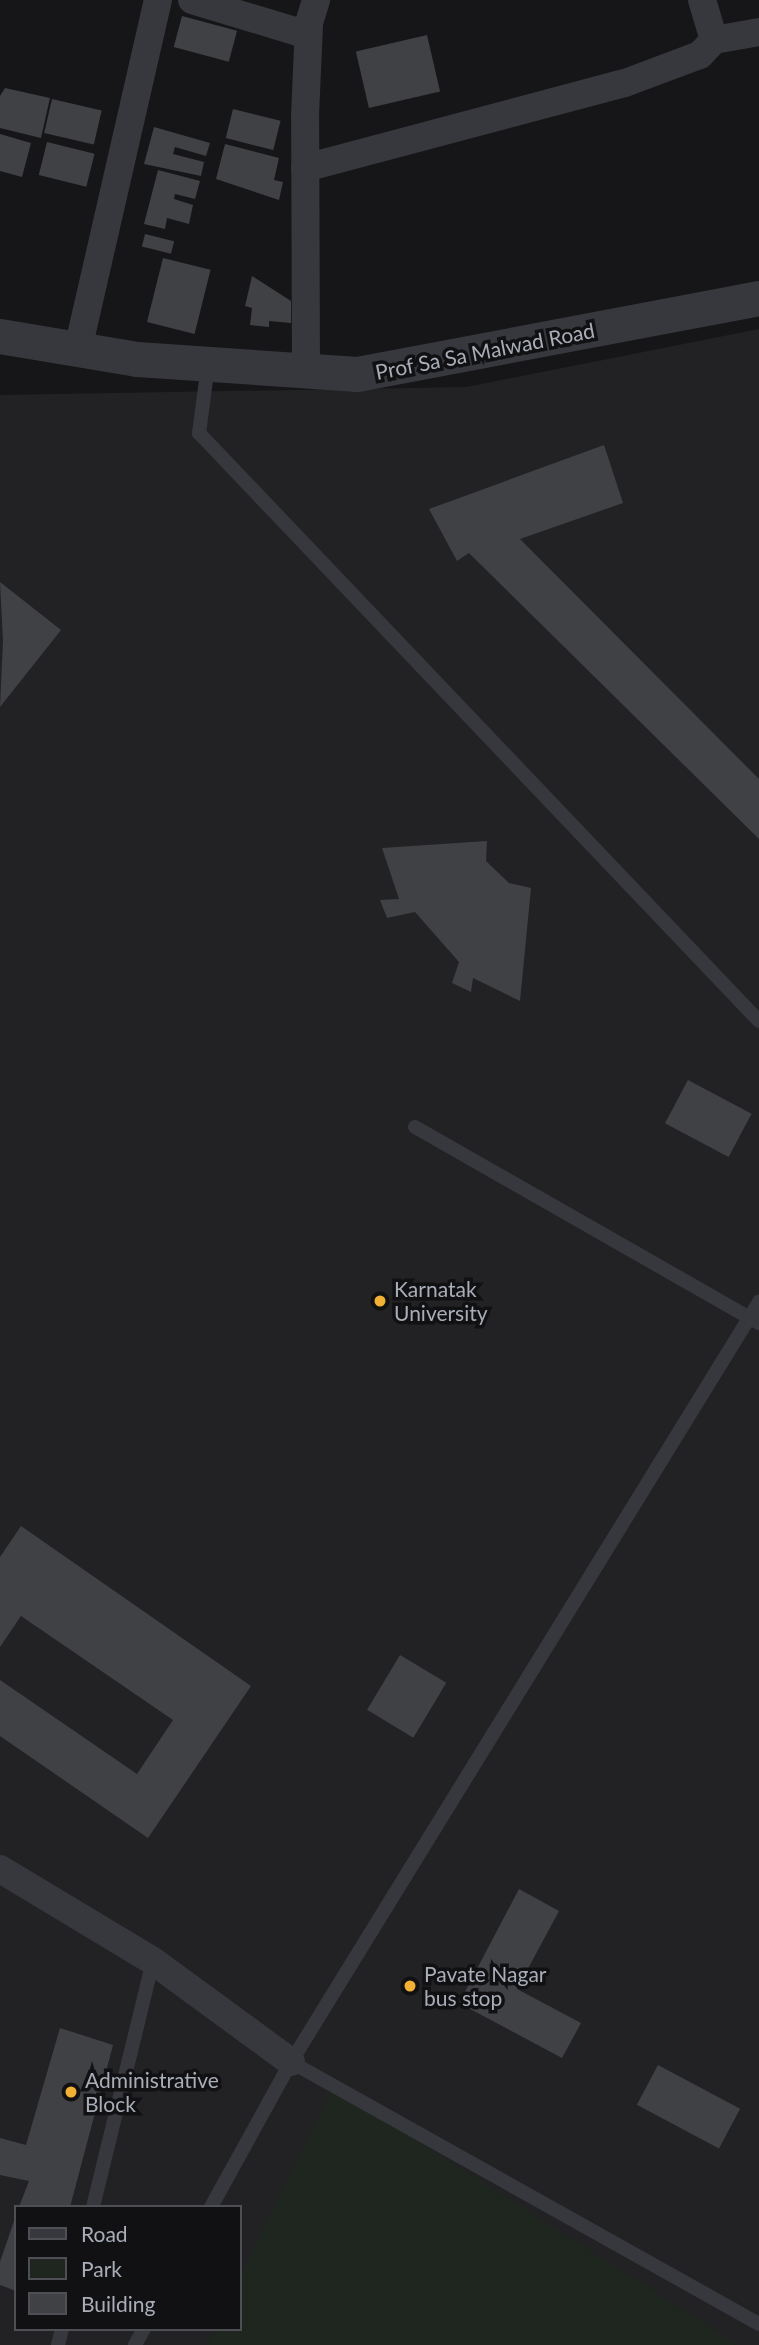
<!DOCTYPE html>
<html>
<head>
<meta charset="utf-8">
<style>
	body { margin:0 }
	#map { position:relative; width:759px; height:2345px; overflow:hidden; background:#161618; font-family:Lato,sans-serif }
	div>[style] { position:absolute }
	.built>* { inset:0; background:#222225 }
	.green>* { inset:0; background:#1e261f }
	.building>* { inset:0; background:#404145; transform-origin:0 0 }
	.service>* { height:14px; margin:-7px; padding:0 7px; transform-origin:7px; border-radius:7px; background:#37383d }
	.minor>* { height:28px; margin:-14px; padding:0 14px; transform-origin:14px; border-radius:14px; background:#37383d }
	.tertiary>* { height:35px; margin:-17.5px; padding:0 17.5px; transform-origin:17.5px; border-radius:17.5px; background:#37383d }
	.dots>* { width:19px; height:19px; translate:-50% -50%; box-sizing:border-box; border:4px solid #111113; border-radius:50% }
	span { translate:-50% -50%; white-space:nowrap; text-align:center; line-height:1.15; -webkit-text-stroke:7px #111113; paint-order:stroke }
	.street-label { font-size:21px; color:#a8adb8 }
	.poi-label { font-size:21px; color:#a8adb8 }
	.left { translate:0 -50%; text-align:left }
	.legend { position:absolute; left:14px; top:2205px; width:228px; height:126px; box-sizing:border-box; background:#111113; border:2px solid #4d4f55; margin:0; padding:9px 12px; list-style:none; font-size:21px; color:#a8adb8 }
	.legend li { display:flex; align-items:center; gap:14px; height:35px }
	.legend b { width:35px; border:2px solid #4d4f55 }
</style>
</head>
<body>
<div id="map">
	<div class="built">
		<i style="clip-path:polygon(evenodd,759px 329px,759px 2345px,0 2345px,0 395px,466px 387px,759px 329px,16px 2207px,240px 2207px,240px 2329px,16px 2329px,16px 2207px)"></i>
	</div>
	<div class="green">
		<i style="clip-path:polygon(333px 2087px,736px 2343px,735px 2345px,207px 2345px,214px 2329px,240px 2329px,240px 2277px)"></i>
	</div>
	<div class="building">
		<i style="left:182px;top:16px;width:57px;height:32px;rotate:15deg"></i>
		<i style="left:427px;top:35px;width:58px;height:73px;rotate:77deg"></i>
		<i style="clip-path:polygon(5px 88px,50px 98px,41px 138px,0 128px,0 96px)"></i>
		<i style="left:52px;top:99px;width:51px;height:35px;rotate:13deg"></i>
		<i style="left:233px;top:109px;width:49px;height:30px;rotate:14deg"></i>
		<i style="clip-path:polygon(154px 127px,210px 143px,206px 156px,175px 147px,173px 154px,204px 162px,201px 176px,144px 164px)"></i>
		<i style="clip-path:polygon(0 134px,31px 143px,22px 177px,0 171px)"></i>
		<i style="left:47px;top:142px;width:49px;height:34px;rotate:14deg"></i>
		<i style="clip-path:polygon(225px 144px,279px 158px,274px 180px,283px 182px,279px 200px,216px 179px)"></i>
		<i style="clip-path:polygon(158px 170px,200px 181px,195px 199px,175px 194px,174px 199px,193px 205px,189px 224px,167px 218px,165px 229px,144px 224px)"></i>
		<i style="left:145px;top:234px;width:30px;height:13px;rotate:14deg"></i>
		<i style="left:163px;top:258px;width:49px;height:66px;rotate:14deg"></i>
		<i style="clip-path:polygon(252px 276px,291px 301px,291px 323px,269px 321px,269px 327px,250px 325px,252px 308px,245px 306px)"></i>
		<i style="clip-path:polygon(604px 445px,623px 503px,520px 539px,759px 779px,759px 839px,469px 553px,457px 561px,429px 509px)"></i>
		<i style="clip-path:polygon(0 582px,61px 630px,0 707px,3px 641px)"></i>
		<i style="clip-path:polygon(487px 841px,486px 861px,509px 883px,531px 888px,520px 1001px,473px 978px,471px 992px,452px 983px,459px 962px,415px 912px,387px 918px,380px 900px,399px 899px,382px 848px)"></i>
		<i style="left:688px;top:1080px;width:72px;height:49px;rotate:28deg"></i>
		<i style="clip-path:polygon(21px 1526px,251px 1686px,148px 1838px,0 1736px,0 1680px,137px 1774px,173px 1720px,21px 1616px,0 1647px,0 1557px)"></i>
		<i style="left:400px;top:1655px;width:54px;height:64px;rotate:31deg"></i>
		<i style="clip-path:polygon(519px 1889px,559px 1911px,517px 1989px,581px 2023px,562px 2058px,459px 2003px)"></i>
		<i style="clip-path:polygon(60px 2028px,113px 2045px,70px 2207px,19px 2207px,29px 2181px,0 2175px,0 2138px,26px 2145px)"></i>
		<i style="left:658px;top:2065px;width:93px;height:45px;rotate:28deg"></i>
		<i style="clip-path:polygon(15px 2218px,16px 2218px,16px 2291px,0 2285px,0 2262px)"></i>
	</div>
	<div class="service">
		<i style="left:208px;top:365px;width:69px;rotate:97.5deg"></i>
		<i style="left:199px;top:433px;width:812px;rotate:46.4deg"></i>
		<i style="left:415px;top:1127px;width:396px;rotate:29.7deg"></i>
		<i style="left:291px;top:2062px;width:536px;rotate:29.24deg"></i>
		<i style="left:93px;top:2207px;width:253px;rotate:-76.3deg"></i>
		<i style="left:211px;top:2207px;width:166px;rotate:-61.1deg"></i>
		<i style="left:291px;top:2062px;width:893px;rotate:-58.38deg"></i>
		<i style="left:58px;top:2345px;width:16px;rotate:-76deg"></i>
		<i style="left:135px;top:2345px;width:18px;rotate:-61deg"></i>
	</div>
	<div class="minor">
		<i style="left:192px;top:0;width:121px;rotate:16.8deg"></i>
		<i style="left:702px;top:0;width:42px;rotate:73.3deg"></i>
		<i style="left:305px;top:168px;width:331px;rotate:-14.9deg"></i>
		<i style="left:625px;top:83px;width:80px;rotate:-20.5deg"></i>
		<i style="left:700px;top:55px;width:21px;rotate:-47deg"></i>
		<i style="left:714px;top:40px;width:46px;rotate:-10.1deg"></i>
		<i style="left:78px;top:349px;width:358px;rotate:-77.1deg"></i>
		<i style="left:306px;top:371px;width:255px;rotate:-90.2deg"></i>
		<i style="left:305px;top:116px;width:93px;rotate:-87.5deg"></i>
		<i style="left:309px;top:23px;width:24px;rotate:-73deg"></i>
		<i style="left:0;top:1869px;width:179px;rotate:31deg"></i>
		<i style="left:153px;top:1961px;width:171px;rotate:36.2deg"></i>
	</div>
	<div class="tertiary">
		<i style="left:0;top:336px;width:139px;rotate:9.5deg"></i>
		<i style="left:137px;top:359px;width:221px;rotate:3.9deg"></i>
		<i style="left:357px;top:374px;width:409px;rotate:-10.7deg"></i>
	</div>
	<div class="dots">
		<i style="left:380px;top:1301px;background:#f2b134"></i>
		<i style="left:410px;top:1986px;background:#f2b134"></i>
		<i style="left:71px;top:2092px;background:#f2b134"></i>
	</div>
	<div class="street-label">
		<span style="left:485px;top:351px;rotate:-11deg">Prof Sa Sa Malwad Road</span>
	</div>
	<div class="poi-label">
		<span class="left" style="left:394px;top:1301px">Karnatak<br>University</span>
		<span class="left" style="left:424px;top:1986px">Pavate Nagar<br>bus stop</span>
		<span class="left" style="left:85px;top:2092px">Administrative<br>Block</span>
	</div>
	<ul class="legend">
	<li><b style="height:9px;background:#37383d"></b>Road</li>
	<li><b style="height:19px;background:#1e261f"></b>Park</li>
	<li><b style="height:19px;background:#404145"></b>Building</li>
	</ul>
</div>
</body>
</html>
